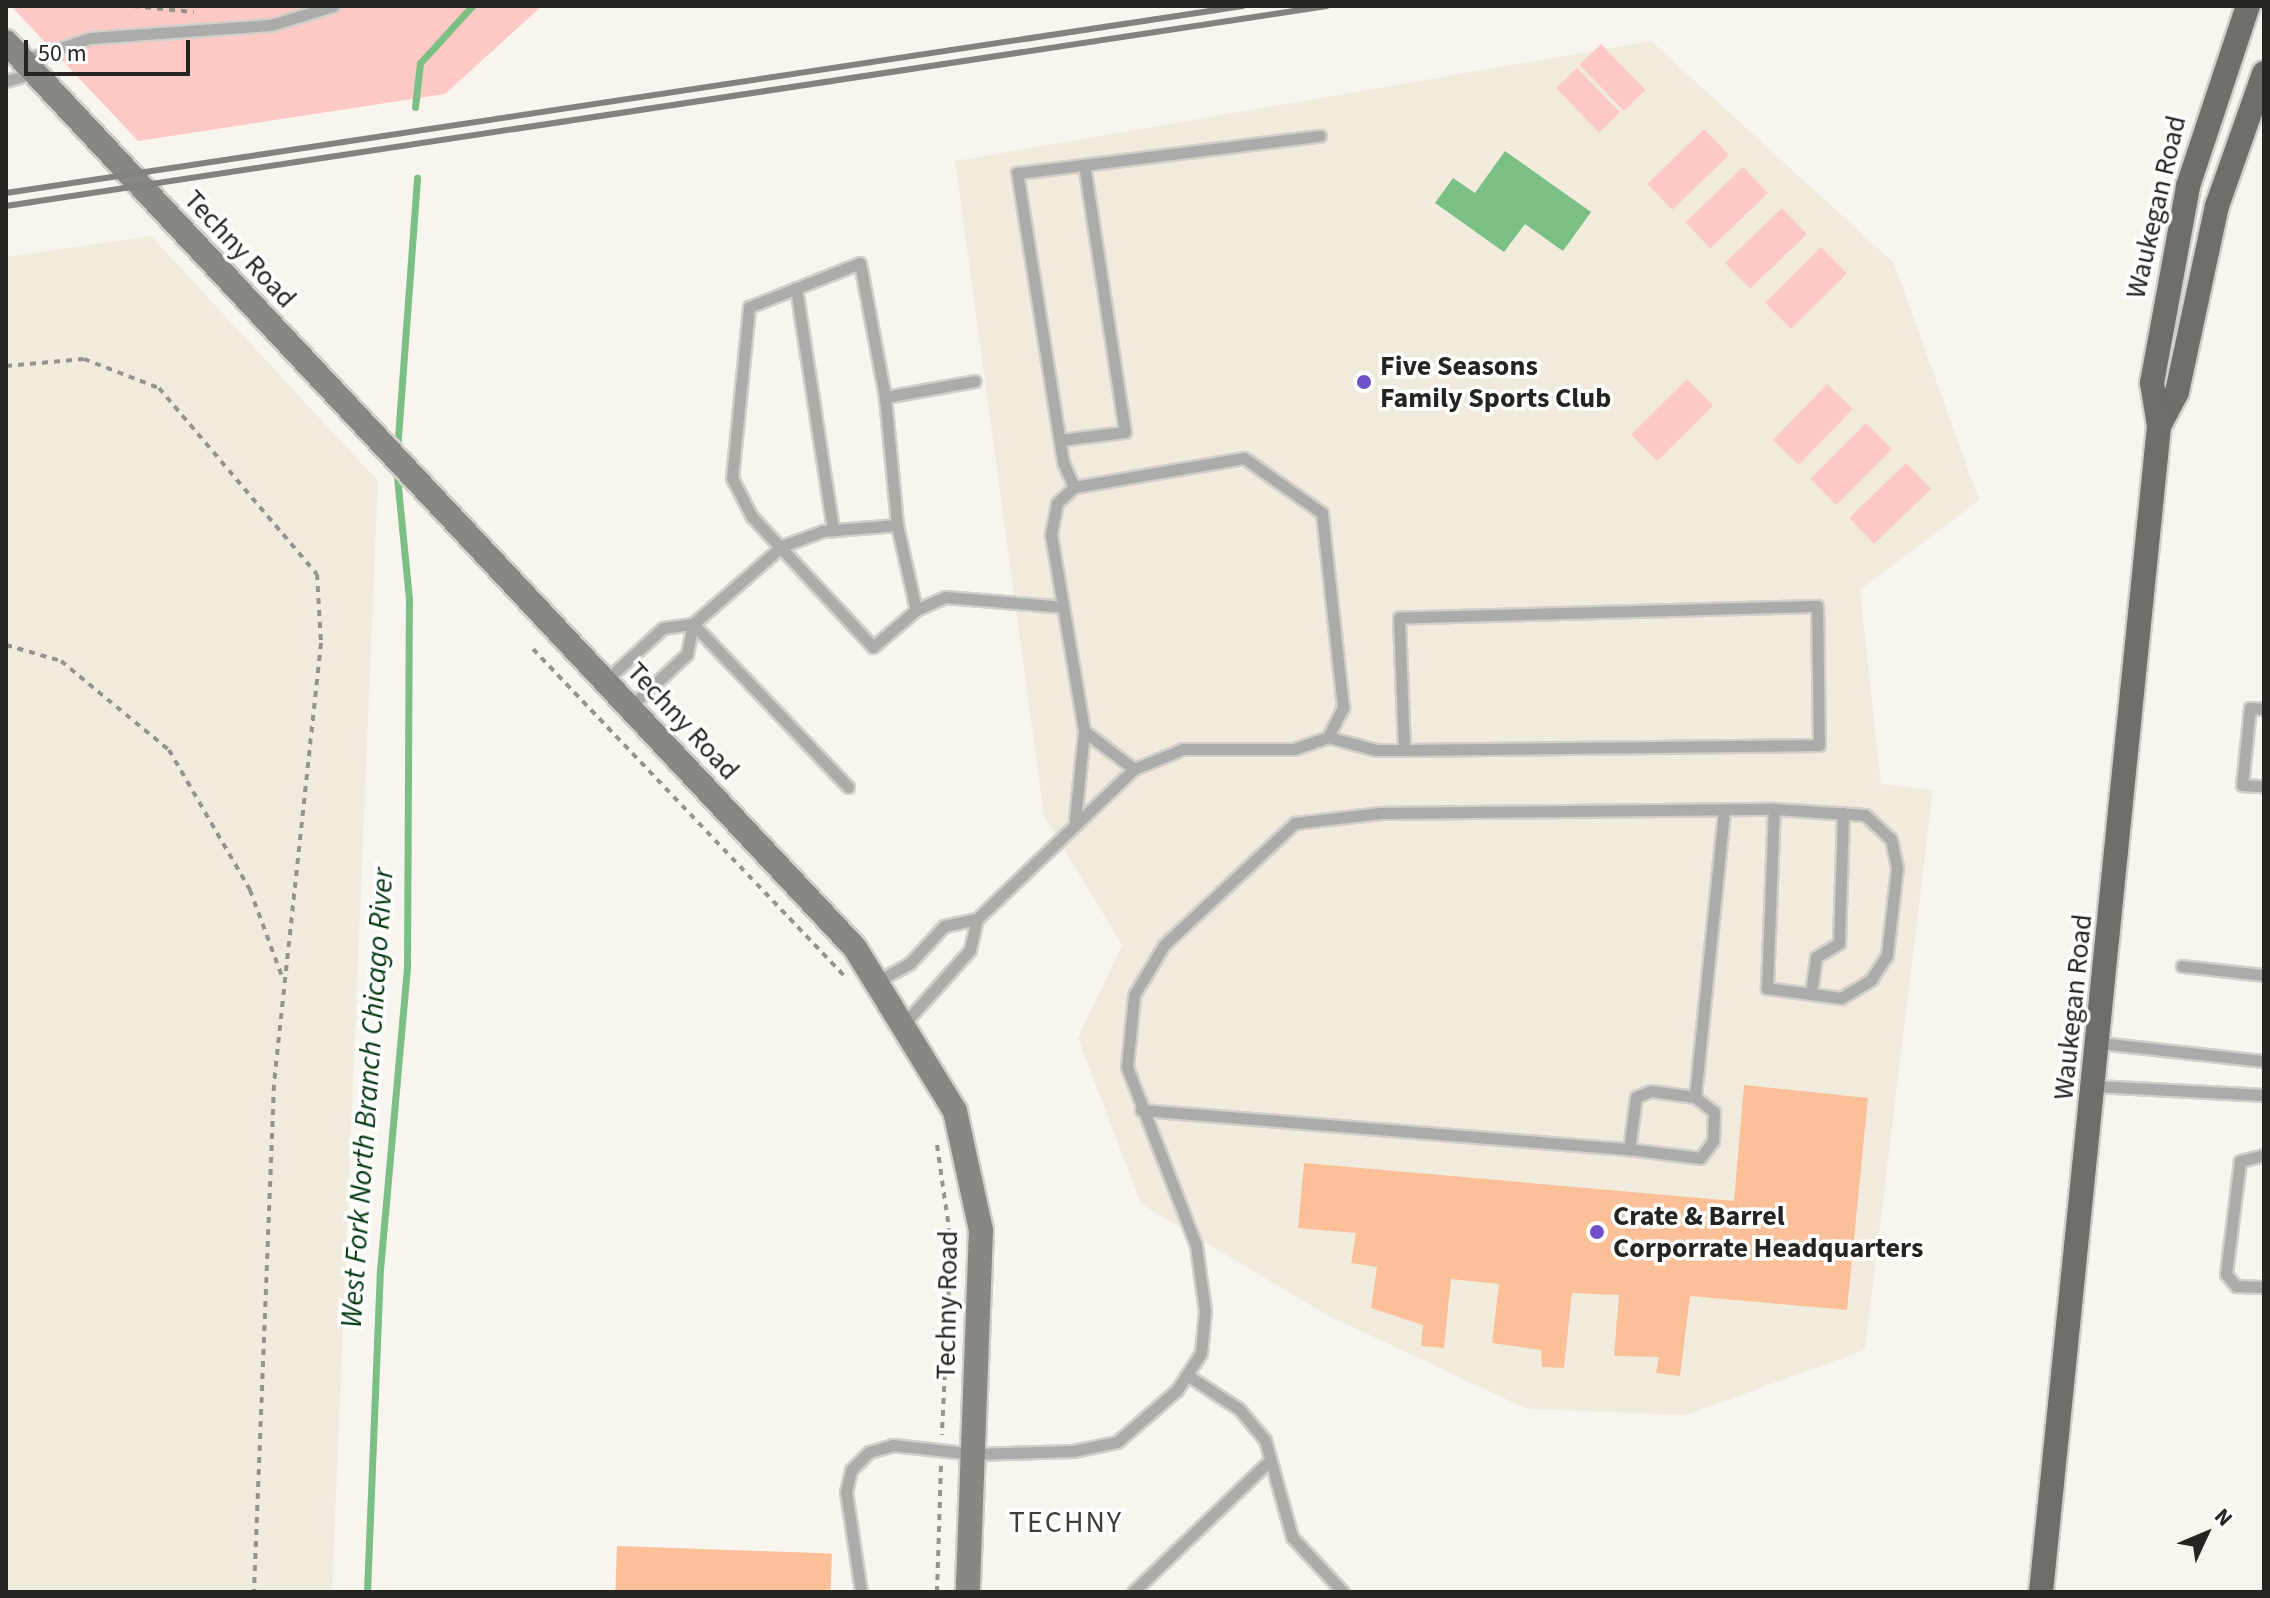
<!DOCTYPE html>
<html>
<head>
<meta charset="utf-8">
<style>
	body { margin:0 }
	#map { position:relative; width:2270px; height:1598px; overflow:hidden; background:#f8f5ef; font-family:"Source Sans 3",sans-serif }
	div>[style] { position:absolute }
	.built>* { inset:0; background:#f1ebde }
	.green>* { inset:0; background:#fdc9c5; transform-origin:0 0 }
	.water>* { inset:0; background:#7cbf85 }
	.stream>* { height:7px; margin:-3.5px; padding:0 3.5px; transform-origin:3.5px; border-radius:3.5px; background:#7cbf85 }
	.building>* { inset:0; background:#fcc099; transform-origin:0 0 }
	.path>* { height:4px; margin-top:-2px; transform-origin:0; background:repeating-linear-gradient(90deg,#95938e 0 6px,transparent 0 12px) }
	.roads { filter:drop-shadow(2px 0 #d2cfca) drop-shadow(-2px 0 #d2cfca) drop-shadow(0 2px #d2cfca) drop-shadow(0 -2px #d2cfca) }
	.lane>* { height:11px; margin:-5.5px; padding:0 5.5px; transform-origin:5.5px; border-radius:5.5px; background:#abaca9 }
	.secondary>* { height:24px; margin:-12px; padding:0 12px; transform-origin:12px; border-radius:12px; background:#878884 }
	.primary>* { height:24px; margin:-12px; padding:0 12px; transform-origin:12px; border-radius:12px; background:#6e6f6a }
	.rail>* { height:6px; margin:-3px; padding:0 3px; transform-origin:3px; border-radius:3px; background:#84827e }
	.dots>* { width:22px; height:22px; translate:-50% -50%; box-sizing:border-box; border:4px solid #fff; border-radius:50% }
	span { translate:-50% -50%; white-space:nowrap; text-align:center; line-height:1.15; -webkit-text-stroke:7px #fff; paint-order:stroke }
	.street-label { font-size:28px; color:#252421 }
	.poi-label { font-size:28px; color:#252421; font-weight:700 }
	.left { translate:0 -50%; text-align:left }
	.water-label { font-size:30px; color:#033711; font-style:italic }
	.neighbourhood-label { font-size:30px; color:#403e39; letter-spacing:2px }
	.frame { position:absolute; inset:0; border:8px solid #252421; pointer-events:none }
	.north { position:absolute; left:2166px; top:1494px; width:80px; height:80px; -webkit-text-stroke:6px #fff; paint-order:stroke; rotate:46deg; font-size:22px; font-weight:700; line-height:32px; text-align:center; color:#252421 }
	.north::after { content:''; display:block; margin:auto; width:28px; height:36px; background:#252421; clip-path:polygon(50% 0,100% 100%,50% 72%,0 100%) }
	.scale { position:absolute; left:24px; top:40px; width:166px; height:36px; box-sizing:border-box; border:4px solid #252421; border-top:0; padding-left:10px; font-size:24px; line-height:28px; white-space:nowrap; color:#252421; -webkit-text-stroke:6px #fff; paint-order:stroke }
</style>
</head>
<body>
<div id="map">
	<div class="built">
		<i style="clip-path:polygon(1651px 41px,1894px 263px,1979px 500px,1860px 590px,1881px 784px,1933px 790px,1865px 1350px,1686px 1415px,1527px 1409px,1327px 1315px,1141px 1204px,1078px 1038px,1122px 945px,1044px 816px,955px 161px)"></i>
		<i style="clip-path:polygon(151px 236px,378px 481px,332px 1592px,6px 1592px,6px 257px)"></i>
	</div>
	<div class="green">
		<i style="clip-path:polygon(11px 6px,542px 6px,445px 94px,138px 141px)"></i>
		<i style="left:1601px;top:44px;width:64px;height:30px;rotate:46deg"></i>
		<i style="left:1577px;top:68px;width:62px;height:29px;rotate:46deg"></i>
		<i style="left:1704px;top:129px;width:36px;height:79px;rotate:46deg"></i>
		<i style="left:1743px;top:167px;width:36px;height:80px;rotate:46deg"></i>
		<i style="left:1782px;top:208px;width:36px;height:79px;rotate:46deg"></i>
		<i style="left:1821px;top:247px;width:37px;height:79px;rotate:45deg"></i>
		<i style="left:1687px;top:379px;width:37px;height:79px;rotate:45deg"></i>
		<i style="left:1827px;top:384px;width:36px;height:78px;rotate:44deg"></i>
		<i style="left:1866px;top:423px;width:37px;height:79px;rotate:45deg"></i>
		<i style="left:1906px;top:463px;width:36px;height:79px;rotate:46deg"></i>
	</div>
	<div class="water">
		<i style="clip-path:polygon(1505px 151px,1591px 212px,1563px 251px,1525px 224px,1504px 252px,1435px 203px,1453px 178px,1475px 193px)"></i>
	</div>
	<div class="stream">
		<i style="left:415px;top:107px;width:44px;rotate:-83.5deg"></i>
		<i style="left:420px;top:63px;width:77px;rotate:-47.6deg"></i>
		<i style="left:397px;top:451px;width:274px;rotate:-85.8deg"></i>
		<i style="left:367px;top:1592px;width:322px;rotate:-87.7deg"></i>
		<i style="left:380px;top:1270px;width:306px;rotate:-84.9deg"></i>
		<i style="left:407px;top:965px;width:366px;rotate:-89.7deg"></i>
		<i style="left:409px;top:599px;width:133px;rotate:-95.6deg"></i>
	</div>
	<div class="building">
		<i style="clip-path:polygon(1744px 1085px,1868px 1098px,1847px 1310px,1690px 1296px,1680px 1376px,1656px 1373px,1659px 1357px,1614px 1356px,1619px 1295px,1572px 1293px,1564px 1368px,1542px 1367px,1541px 1350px,1492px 1343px,1499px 1284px,1451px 1279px,1444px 1348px,1421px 1346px,1423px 1325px,1371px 1308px,1377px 1267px,1351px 1263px,1356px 1233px,1298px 1228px,1304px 1163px,1734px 1201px)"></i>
		<i style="left:617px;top:1546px;width:215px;height:46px;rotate:2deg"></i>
	</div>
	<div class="path">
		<i style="left:133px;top:6px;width:61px;rotate:5.6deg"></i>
		<i style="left:6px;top:366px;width:78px;rotate:-5.1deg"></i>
		<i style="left:84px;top:359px;width:80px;rotate:21.1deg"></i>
		<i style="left:159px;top:388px;width:244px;rotate:49.7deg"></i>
		<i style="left:317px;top:574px;width:69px;rotate:86.7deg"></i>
		<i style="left:321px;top:643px;width:444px;rotate:96.1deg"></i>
		<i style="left:274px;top:1085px;width:507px;rotate:92.26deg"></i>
		<i style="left:6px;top:645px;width:57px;rotate:16.2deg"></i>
		<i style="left:61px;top:661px;width:140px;rotate:39.5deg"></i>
		<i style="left:169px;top:750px;width:162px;rotate:59.9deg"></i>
		<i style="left:250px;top:890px;width:95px;rotate:69.7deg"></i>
		<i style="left:533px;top:649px;width:450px;rotate:46.4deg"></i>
		<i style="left:937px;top:1145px;width:98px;rotate:81.8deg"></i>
		<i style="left:951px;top:1242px;width:193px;rotate:92.7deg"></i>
		<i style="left:937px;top:1592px;width:128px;rotate:-88.2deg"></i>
	</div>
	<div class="roads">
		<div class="lane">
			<i style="left:24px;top:60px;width:70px;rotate:-18.4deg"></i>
			<i style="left:90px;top:38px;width:181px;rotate:-4.1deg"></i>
			<i style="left:271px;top:25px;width:65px;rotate:-17deg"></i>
			<i style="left:6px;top:81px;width:29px;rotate:-16deg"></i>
			<i style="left:796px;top:288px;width:245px;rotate:81.3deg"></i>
			<i style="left:885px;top:397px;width:129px;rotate:84.6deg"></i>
			<i style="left:897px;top:525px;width:87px;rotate:77.4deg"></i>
			<i style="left:916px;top:610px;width:57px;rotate:139.3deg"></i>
			<i style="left:873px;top:647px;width:178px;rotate:-132.9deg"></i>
			<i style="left:752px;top:517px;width:44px;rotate:-117.1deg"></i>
			<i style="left:732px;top:478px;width:172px;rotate:-84.3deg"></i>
			<i style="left:749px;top:307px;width:119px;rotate:-21.6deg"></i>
			<i style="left:860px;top:263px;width:136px;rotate:79.4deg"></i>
			<i style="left:885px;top:397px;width:91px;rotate:-10.1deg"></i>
			<i style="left:1060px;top:440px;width:65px;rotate:-7deg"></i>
			<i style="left:1125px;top:432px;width:270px;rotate:-98.7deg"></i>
			<i style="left:1074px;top:487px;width:27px;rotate:-114deg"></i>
			<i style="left:1063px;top:462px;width:293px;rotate:-99deg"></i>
			<i style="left:1017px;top:173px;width:305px;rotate:-7deg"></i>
			<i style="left:916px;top:610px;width:32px;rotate:-24deg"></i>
			<i style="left:945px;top:597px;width:118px;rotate:4.8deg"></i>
			<i style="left:693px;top:624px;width:225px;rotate:46.4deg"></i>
			<i style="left:604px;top:682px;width:80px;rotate:-42.5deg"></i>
			<i style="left:663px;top:628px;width:30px;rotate:-8deg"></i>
			<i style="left:629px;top:708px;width:79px;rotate:-43deg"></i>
			<i style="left:687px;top:654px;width:31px;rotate:-79deg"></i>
			<i style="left:693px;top:624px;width:118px;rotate:-41.2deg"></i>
			<i style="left:782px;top:546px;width:44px;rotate:-20.1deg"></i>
			<i style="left:823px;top:531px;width:74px;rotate:-4.6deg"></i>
			<i style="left:2264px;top:709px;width:14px;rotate:-176deg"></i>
			<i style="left:2250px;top:708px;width:77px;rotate:95.9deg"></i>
			<i style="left:2242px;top:785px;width:22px;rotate:3deg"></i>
			<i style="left:1328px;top:737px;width:50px;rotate:15.2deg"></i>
			<i style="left:1376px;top:750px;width:28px"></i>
			<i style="left:1404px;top:750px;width:415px;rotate:-0.7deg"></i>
			<i style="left:1819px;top:745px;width:139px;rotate:-90.8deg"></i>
			<i style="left:1817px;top:606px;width:418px;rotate:178.4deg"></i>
			<i style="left:1399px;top:618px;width:132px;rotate:87.8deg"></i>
			<i style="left:1075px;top:820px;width:89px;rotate:-84.2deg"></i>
			<i style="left:1084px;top:731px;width:63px;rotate:37.2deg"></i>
			<i style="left:977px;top:919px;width:217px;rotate:-43.7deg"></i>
			<i style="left:1134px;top:769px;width:53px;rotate:-22.2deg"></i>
			<i style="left:1183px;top:749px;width:111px"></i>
			<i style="left:1294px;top:749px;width:36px;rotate:-19deg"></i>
			<i style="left:1328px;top:737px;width:34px;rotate:-63deg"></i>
			<i style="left:1343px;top:707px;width:195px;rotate:-96.2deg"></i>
			<i style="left:1322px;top:513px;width:95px;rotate:-144.8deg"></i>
			<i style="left:1244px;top:458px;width:172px;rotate:170.3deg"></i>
			<i style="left:1074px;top:487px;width:23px;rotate:137deg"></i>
			<i style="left:1057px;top:503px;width:33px;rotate:101deg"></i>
			<i style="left:1051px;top:535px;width:199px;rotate:80.4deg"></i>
			<i style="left:2182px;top:966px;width:82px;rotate:6.3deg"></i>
			<i style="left:876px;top:982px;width:39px;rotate:-29deg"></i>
			<i style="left:910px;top:963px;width:50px;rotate:-47.4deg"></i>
			<i style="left:944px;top:926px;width:34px;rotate:-12deg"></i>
			<i style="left:977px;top:919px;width:32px;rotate:103deg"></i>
			<i style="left:970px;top:950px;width:101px;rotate:131.8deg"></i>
			<i style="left:1811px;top:993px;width:36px;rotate:-82deg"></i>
			<i style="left:1816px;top:957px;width:27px;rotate:-31deg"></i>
			<i style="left:1839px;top:943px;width:130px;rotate:-88.2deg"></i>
			<i style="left:2100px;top:1043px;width:165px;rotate:6.3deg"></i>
			<i style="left:2096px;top:1086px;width:168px;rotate:3.1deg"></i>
			<i style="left:1651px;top:1091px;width:44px;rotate:7.8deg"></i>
			<i style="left:1695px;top:1097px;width:24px;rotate:38deg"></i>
			<i style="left:1714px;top:1112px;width:29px;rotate:92deg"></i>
			<i style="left:1713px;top:1141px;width:21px;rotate:127deg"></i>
			<i style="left:1700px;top:1158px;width:72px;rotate:-172.8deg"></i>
			<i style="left:1629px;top:1149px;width:52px;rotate:-82.3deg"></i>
			<i style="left:1636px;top:1097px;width:16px;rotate:-22deg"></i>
			<i style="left:1695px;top:1097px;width:288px;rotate:-84.2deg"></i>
			<i style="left:1141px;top:1110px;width:490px;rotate:4.6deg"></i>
			<i style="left:2264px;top:1155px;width:25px;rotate:166deg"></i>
			<i style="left:2240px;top:1161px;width:114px;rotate:97.1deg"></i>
			<i style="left:2226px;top:1274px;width:16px;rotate:50deg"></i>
			<i style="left:2236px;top:1286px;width:28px;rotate:2deg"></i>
			<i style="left:1187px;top:1375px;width:62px;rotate:33.2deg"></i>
			<i style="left:1239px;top:1409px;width:40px;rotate:50deg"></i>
			<i style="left:1265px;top:1440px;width:101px;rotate:74.4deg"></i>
			<i style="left:1292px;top:1537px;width:75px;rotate:47.2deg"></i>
			<i style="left:861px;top:1592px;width:101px;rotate:-98.5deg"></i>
			<i style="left:846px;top:1492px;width:23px;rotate:-77deg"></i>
			<i style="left:851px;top:1470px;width:25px;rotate:-45deg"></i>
			<i style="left:869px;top:1452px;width:25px;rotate:-16deg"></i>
			<i style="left:893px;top:1445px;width:81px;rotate:6.4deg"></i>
			<i style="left:973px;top:1454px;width:100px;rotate:-1.7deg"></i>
			<i style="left:1073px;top:1451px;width:45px;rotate:-11.6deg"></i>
			<i style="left:1117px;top:1442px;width:79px;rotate:-40.9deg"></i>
			<i style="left:1177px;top:1390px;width:44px;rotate:-57deg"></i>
			<i style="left:1201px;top:1353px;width:42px;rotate:-84.6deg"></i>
			<i style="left:1205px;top:1311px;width:67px;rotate:-97.8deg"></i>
			<i style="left:1196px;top:1245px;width:191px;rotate:-111.2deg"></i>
			<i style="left:1127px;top:1067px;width:72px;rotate:-84.4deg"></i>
			<i style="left:1134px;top:995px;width:58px;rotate:-59deg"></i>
			<i style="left:1164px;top:945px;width:179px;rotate:-43deg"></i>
			<i style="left:1295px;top:823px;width:86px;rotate:-6.7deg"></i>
			<i style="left:1380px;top:813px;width:394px;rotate:-0.6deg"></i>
			<i style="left:1774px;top:809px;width:91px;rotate:3.8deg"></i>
			<i style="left:1865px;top:815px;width:35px;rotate:43deg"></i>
			<i style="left:1891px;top:839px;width:30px;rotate:78deg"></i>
			<i style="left:1897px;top:868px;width:88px;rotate:96.6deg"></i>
			<i style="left:1887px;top:955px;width:30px;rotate:123deg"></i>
			<i style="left:1871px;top:980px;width:35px;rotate:149deg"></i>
			<i style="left:1841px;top:998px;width:75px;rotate:-172.3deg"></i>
			<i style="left:1767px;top:988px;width:179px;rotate:-87.8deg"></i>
			<i style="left:1133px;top:1592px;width:189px;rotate:-43.9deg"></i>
		</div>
		<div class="secondary">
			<i style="left:6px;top:42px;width:1242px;rotate:46.86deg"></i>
			<i style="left:855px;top:948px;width:67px;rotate:58.4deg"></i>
			<i style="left:890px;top:1005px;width:124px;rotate:58.5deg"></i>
			<i style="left:955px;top:1111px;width:122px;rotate:77.7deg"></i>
			<i style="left:981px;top:1230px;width:362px;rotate:92.1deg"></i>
		</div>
		<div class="primary">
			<i style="left:2159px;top:426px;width:38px;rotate:-62deg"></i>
			<i style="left:2177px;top:392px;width:190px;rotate:-77.9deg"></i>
			<i style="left:2217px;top:206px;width:141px;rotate:-70.5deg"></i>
			<i style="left:2041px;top:1592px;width:1172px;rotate:-84.22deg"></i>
			<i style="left:2159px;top:426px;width:44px;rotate:-99.2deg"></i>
			<i style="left:2152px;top:383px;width:200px;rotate:-79.6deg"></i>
			<i style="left:2188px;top:186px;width:190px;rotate:-71.6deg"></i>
		</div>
	</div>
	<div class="rail">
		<i style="left:6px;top:193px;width:1251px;rotate:-8.6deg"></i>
		<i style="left:6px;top:206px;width:1336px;rotate:-8.61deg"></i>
	</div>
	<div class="dots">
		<i style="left:1364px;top:382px;background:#6f50ca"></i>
		<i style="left:1597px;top:1232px;background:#6f50ca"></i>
	</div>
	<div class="street-label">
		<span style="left:2156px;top:207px;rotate:-77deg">Waukegan Road</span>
		<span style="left:240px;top:249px;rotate:47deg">Techny Road</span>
		<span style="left:683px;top:721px;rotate:47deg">Techny Road</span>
		<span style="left:2073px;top:1007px;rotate:-84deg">Waukegan Road</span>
		<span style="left:947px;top:1305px;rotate:-89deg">Techny Road</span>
	</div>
	<div class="poi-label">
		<span class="left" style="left:1380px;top:382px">Five Seasons<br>Family Sports Club</span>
		<span class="left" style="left:1613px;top:1232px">Crate &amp; Barrel<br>Corporrate Headquarters</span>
	</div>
	<div class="water-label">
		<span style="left:368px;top:1098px;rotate:-86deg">West Fork North Branch Chicago River</span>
	</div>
	<div class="neighbourhood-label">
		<span style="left:1066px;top:1523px">TECHNY</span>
	</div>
	<div class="frame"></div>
	<div class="north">N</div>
	<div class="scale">50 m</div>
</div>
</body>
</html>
